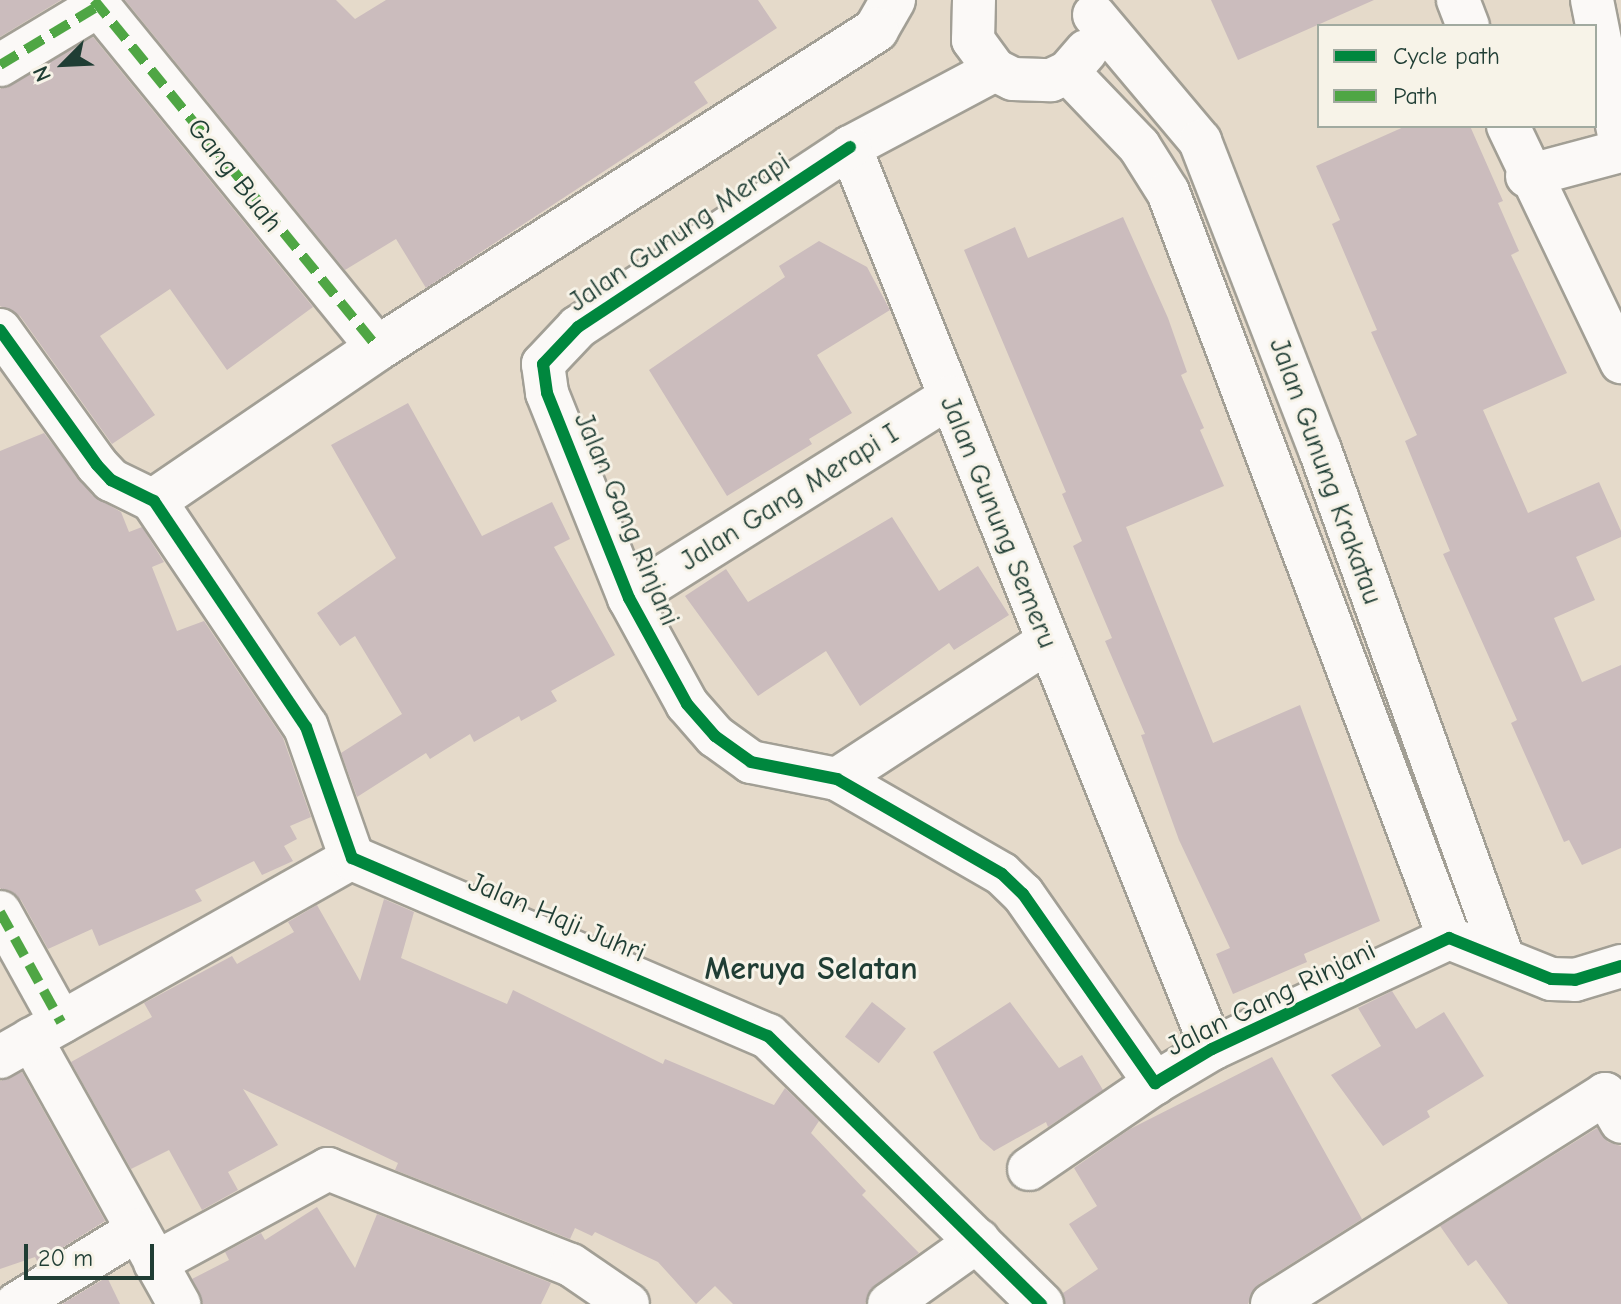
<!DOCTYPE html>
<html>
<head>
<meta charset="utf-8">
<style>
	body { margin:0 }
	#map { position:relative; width:1621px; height:1304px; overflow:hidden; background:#e5daca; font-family:"Comic Neue",sans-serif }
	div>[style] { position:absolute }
	.building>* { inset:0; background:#cbbcbd; transform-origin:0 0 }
	.roads { filter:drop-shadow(2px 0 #a29f95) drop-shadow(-2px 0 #a29f95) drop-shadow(0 2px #a29f95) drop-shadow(0 -2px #a29f95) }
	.minor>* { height:42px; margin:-21px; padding:0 21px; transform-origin:21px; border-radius:21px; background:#fbf9f7 }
	.tertiary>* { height:44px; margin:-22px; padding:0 22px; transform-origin:22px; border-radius:22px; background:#fbf9f7 }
	.quiet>* { height:10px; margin-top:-5px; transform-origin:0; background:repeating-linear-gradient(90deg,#4fa644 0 20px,transparent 0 30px) }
	.cycleway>* { height:12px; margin:-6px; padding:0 6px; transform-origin:6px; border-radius:6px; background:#00873e }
	span { translate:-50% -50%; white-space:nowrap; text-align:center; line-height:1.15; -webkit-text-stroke:6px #f7f3e8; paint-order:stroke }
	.street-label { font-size:28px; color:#1f3d34 }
	.quarter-label { font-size:32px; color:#1f3d34; font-weight:700 }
	.legend { position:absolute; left:1317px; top:24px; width:280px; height:104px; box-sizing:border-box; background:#f7f3e8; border:2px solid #a1aaa0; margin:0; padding:10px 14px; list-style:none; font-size:24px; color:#1f3d34 }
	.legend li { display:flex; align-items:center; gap:16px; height:40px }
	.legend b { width:40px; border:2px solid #a1aaa0 }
	.north { position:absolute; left:24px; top:24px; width:80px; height:80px; -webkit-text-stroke:6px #f7f3e8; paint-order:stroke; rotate:246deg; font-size:22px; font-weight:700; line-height:32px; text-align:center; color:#1f3d34 }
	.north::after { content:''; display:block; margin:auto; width:28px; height:36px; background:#1f3d34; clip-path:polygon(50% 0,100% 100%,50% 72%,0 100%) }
	.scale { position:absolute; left:24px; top:1244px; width:130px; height:36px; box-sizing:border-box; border:4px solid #1f3d34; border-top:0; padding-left:10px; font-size:24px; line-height:28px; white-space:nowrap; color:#1f3d34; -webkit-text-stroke:6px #f7f3e8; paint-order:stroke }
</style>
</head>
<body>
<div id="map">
	<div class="building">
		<i style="clip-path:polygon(0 0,61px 0,0 37px)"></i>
		<i style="clip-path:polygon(125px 0,336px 0,355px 19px,386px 0,758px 0,777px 28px,694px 82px,708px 103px,426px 288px,396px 239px,345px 270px)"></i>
		<i style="clip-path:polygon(1211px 0,1374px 0,1238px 60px)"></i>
		<i style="clip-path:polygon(93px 37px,313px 307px,227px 370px,170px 289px,100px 336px,155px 415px,112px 444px,20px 316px,0 306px,0 89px)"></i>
		<i style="clip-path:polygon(1406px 126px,1470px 126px,1503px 201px,1498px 203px,1519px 251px,1511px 255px,1567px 373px,1483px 410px,1528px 513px,1599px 482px,1621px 531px,1621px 537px,1576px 557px,1595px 600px,1554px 618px,1582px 682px,1621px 665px,1621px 848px,1582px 865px,1569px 840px,1564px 842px,1511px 723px,1517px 720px,1443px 554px,1450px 551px,1405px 441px,1417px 435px,1371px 332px,1377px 330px,1332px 224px,1340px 220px,1316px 166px)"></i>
		<i style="clip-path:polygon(1123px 217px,1168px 318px,1187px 372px,1181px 375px,1204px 428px,1200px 430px,1224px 486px,1126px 527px,1213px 743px,1300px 705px,1380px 921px,1304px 954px,1307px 962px,1233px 994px,1216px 954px,1230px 948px,1179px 840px,1141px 735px,1145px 734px,1105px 641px,1112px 638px,1073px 546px,1082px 541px,1062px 494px,1066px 492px,964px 250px,1015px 227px,1028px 258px)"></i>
		<i style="clip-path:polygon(819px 241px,867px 267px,890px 310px,817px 355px,852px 413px,809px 439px,812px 444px,727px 496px,649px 370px,785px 277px,779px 266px)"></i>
		<i style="clip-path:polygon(408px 403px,482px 536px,552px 502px,570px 539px,554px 547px,615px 655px,551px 691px,557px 701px,521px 721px,519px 716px,474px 742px,470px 734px,430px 759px,426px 753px,357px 797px,341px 753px,402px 714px,355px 636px,340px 646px,317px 613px,396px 558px,331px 445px)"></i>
		<i style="clip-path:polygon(44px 433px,93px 496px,121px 512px,129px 532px,142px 527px,164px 562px,152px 567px,177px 631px,204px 621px,283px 738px,311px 817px,290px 826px,297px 839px,284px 846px,293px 861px,262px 875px,254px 861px,195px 890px,202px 901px,99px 946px,92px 929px,48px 949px,21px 900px,0 888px,0 451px)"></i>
		<i style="clip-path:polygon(892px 517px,939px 591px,978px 566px,1009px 615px,954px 650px,949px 643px,860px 706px,826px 651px,758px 696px,685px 596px,726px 569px,748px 602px)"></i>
		<i style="clip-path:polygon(384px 899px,414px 912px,401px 958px,507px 1004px,513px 990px,663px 1064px,665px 1059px,774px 1105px,785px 1088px,819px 1121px,811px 1133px,866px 1191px,862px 1195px,919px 1253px,875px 1285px,865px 1304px,733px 1304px,715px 1286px,696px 1304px,658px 1262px,595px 1232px,592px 1236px,575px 1228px,570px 1239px,395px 1170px,398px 1163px,243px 1089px,278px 1145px,228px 1172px,238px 1190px,202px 1210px,169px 1150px,131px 1169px,71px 1062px,152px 1017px,144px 1003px,232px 956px,237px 964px,294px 932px,288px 922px,317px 905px,360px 981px)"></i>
		<i style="clip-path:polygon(1392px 991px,1416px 1029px,1444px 1012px,1484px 1076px,1427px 1111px,1430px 1117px,1383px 1146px,1331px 1075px,1381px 1046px,1358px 1008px)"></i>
		<i style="left:872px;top:1002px;width:43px;height:44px;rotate:38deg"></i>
		<i style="clip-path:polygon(1010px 1002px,1059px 1068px,1082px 1055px,1103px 1090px,1048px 1127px,1046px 1122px,994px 1151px,980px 1139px,933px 1052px)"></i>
		<i style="clip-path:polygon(1272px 1057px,1362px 1219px,1259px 1284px,1248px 1304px,1065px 1304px,1063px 1293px,1098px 1269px,1069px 1224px,1097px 1206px,1074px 1168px,1130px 1129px)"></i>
		<i style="clip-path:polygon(22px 1072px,105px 1221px,38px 1263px,35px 1257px,0 1269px,0 1081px)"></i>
		<i style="clip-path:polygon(1597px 1128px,1608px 1142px,1621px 1146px,1621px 1304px,1508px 1304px,1476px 1260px,1468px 1266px,1440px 1226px)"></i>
		<i style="clip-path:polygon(317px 1207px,355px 1268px,377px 1214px,551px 1283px,541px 1304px,203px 1304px,192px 1279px,229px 1260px,225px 1252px,261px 1233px,265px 1240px)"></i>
		<i style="clip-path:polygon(107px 1277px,120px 1304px,62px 1304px)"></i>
	</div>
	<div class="roads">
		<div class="minor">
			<i style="left:94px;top:0;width:449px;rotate:50.8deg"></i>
			<i style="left:974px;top:0;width:40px;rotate:91.4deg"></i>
			<i style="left:973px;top:40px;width:37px;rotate:54deg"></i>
			<i style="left:995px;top:70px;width:20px;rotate:27deg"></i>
			<i style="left:1013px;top:79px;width:38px;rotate:2deg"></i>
			<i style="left:1051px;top:80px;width:19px;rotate:-25deg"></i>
			<i style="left:1068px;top:72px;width:28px;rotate:-49deg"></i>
			<i style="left:1458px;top:0;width:28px;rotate:69deg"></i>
			<i style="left:1592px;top:0;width:148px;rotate:78.7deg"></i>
			<i style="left:1094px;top:15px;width:165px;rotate:49.9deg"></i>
			<i style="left:1200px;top:141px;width:331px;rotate:68.8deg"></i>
			<i style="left:1320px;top:450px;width:540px;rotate:70.19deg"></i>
			<i style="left:0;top:65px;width:114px;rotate:-31deg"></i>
			<i style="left:995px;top:70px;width:164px;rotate:152deg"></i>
			<i style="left:850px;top:147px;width:972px;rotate:68.13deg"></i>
			<i style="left:1068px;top:72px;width:103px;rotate:46.2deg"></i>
			<i style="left:1139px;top:146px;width:54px;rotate:57.8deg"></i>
			<i style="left:1168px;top:192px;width:797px;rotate:69.36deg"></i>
			<i style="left:1508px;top:126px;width:262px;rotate:64.4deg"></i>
			<i style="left:850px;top:147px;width:326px;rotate:146.5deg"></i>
			<i style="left:578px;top:327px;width:51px;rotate:133.4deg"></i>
			<i style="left:543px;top:364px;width:29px;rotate:82deg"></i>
			<i style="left:547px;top:393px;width:221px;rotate:68.2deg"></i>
			<i style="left:629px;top:598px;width:121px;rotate:61.3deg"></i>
			<i style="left:687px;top:704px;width:43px;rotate:48.8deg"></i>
			<i style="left:715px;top:736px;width:44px;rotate:35.8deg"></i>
			<i style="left:751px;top:762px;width:88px;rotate:11.2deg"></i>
			<i style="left:837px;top:779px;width:190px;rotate:29.9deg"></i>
			<i style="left:1002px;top:874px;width:29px;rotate:44deg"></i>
			<i style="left:1023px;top:894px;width:231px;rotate:55.1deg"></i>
			<i style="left:1155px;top:1083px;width:66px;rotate:-30.8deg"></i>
			<i style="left:1212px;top:1049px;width:262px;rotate:-25.1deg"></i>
			<i style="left:1449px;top:938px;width:110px;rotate:21.9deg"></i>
			<i style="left:1551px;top:979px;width:24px;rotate:2deg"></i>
			<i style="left:1575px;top:980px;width:48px;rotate:-16.9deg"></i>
			<i style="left:1527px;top:176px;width:97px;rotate:-14.9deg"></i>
			<i style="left:0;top:330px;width:166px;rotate:54.3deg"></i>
			<i style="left:97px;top:465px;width:21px;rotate:47deg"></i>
			<i style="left:111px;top:480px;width:48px;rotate:26deg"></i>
			<i style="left:629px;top:598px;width:379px;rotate:-32.1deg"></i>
			<i style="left:837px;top:779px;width:251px;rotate:-33.1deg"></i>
			<i style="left:0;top:912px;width:126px;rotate:61deg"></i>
			<i style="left:31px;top:1039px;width:304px;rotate:60.8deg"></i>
			<i style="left:0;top:1057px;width:404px;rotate:-29.5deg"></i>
			<i style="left:1029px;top:1169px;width:153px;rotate:-34.3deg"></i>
			<i style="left:155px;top:1263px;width:197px;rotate:-28.5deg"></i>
			<i style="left:328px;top:1169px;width:261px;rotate:21.6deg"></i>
			<i style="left:571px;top:1265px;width:69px;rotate:34.4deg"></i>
			<i style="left:16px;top:1304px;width:142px;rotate:-31.4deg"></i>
			<i style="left:889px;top:1304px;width:110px;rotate:-35.4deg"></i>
			<i style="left:1272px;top:1304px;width:394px;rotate:-32.2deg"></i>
			<i style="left:1605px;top:1094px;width:32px;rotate:60deg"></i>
		</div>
		<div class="tertiary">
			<i style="left:893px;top:0;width:34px;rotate:120deg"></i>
			<i style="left:876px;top:30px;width:591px;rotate:147.44deg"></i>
			<i style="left:378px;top:348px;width:271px;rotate:145.7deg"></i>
			<i style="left:154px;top:501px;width:272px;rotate:56.1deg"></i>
			<i style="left:306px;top:727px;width:139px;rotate:70.7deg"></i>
			<i style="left:352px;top:858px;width:452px;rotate:23.2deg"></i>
			<i style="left:768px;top:1036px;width:383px;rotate:44.5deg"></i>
		</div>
	</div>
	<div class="quiet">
		<i style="left:94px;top:0;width:449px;rotate:50.8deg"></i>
		<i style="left:0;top:65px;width:114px;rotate:-31deg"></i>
		<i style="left:0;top:912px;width:126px;rotate:61deg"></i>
	</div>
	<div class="cycleway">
		<i style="left:850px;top:147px;width:326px;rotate:146.5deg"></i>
		<i style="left:578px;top:327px;width:51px;rotate:133.4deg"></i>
		<i style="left:543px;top:364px;width:29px;rotate:82deg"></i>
		<i style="left:547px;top:393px;width:221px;rotate:68.2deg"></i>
		<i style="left:629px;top:598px;width:121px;rotate:61.3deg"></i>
		<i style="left:687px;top:704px;width:43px;rotate:48.8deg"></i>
		<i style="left:715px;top:736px;width:44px;rotate:35.8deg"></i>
		<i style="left:751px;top:762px;width:88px;rotate:11.2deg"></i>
		<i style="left:837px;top:779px;width:190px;rotate:29.9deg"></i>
		<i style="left:1002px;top:874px;width:29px;rotate:44deg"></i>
		<i style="left:1023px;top:894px;width:231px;rotate:55.1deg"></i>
		<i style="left:1155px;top:1083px;width:66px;rotate:-30.8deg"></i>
		<i style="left:1212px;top:1049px;width:262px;rotate:-25.1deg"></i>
		<i style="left:1449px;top:938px;width:110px;rotate:21.9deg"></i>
		<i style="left:1551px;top:979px;width:24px;rotate:2deg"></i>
		<i style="left:1575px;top:980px;width:48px;rotate:-16.9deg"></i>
		<i style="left:0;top:330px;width:166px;rotate:54.3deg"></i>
		<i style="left:97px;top:465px;width:21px;rotate:47deg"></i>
		<i style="left:111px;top:480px;width:48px;rotate:26deg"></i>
		<i style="left:154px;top:501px;width:272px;rotate:56.1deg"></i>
		<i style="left:306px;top:727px;width:139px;rotate:70.7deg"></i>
		<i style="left:352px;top:858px;width:452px;rotate:23.2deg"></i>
		<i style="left:768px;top:1036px;width:383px;rotate:44.5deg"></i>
	</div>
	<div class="street-label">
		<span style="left:235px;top:175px;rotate:52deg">Gang Buah</span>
		<span style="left:679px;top:232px;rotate:-34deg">Jalan Gunung Merapi</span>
		<span style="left:1326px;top:471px;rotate:70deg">Jalan Gunung Krakatau</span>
		<span style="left:789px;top:497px;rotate:-32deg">Jalan Gang Merapi I</span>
		<span style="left:627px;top:519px;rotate:67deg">Jalan Gang Rinjani</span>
		<span style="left:999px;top:522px;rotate:68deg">Jalan Gunung Semeru</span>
		<span style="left:557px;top:917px;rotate:23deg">Jalan Haji Juhri</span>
		<span style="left:1271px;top:998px;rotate:-26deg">Jalan Gang Rinjani</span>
	</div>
	<div class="quarter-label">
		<span style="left:811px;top:969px">Meruya Selatan</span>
	</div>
	<ul class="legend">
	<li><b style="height:10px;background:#00873e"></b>Cycle path</li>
	<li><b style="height:10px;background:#4fa644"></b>Path</li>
	</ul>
	<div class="north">N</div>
	<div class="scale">20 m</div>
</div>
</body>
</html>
